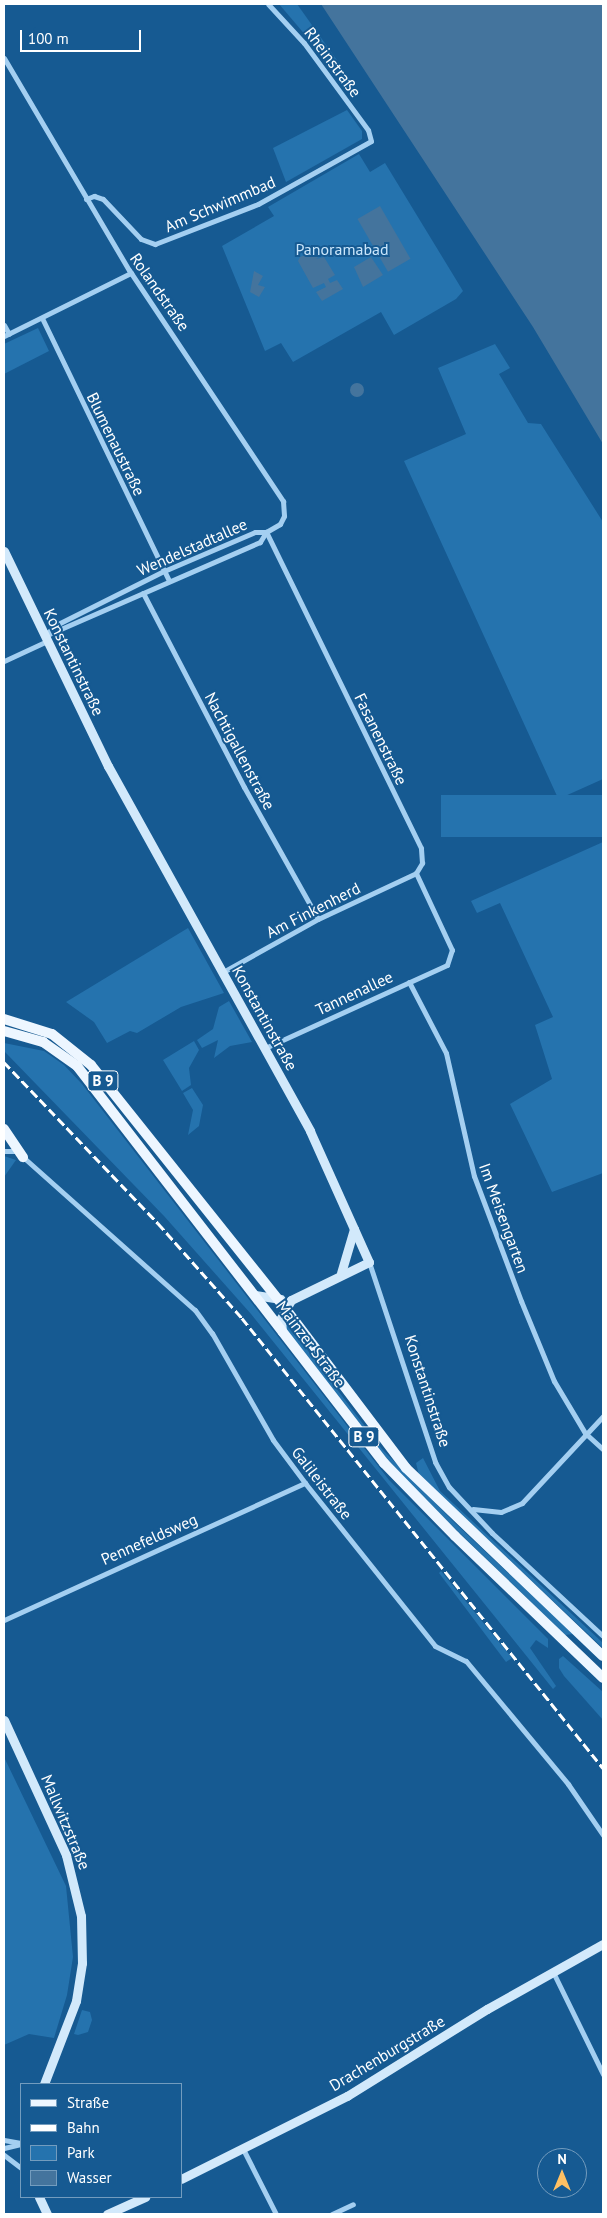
<!DOCTYPE html>
<html>
<head>
<meta charset="utf-8">
<style>
	body { margin:0 }
	#map { position:relative; width:607px; height:2218px; overflow:hidden; background:#165a92; font-family:"PT Sans",sans-serif }
	div>[style] { position:absolute }
	.green>* { inset:0; background:#2573ae; transform-origin:0 0 }
	.water>* { inset:0; background:#44749d; transform-origin:0 0 }
	.round { border-radius:50% }
	.street>* { height:5px; margin:-2.5px; padding:0 2.5px; transform-origin:2.5px; border-radius:2.5px; background:#a4cff1 }
	.secondary>* { height:9px; margin:-4.5px; padding:0 4.5px; transform-origin:4.5px; border-radius:4.5px; background:#d2e9fb }
	.primary>* { height:10px; margin:-5px; padding:0 5px; transform-origin:5px; border-radius:5px; background:#edf6ff }
	.rail>* { height:2.5px; margin-top:-1.25px; transform-origin:0; background:repeating-linear-gradient(90deg,#fff 0 9px,transparent 0 13px) }
	span { translate:-50% -50%; white-space:nowrap; text-align:center; line-height:1.15; -webkit-text-stroke:4px #165a92; paint-order:stroke }
	.shield-label span { padding:1px 4px; background:#165a92; border:1px solid; border-radius:4px; -webkit-text-stroke-width:0 }
	.shield-label { font-size:15px; color:#fff; font-weight:700 }
	.street-label { font-size:16px; color:#fff }
	.park-label { font-size:16px; color:#cbe7fc }
	.frame { position:absolute; inset:0; border:5px solid #fff; pointer-events:none }
	.legend { position:absolute; left:20px; top:2083px; width:162px; height:115px; box-sizing:border-box; background:#165a92; border:1px solid #739cbe; margin:0; padding:6px 9px; list-style:none; font-size:15px; color:#fff }
	.legend li { display:flex; align-items:center; gap:10px; height:25px }
	.legend b { width:25px; border:1px solid #739cbe }
	.north { position:absolute; left:537px; top:2148px; width:50px; height:50px; box-sizing:border-box; background:#165a92; border:1px solid #739cbe; border-radius:50%; rotate:0deg; font-size:14px; font-weight:700; line-height:20px; text-align:center; color:#fff }
	.north::after { content:''; display:block; margin:auto; width:18px; height:22px; background:#ffc063; clip-path:polygon(50% 0,100% 100%,50% 72%,0 100%) }
	.scale { position:absolute; left:20px; top:30px; width:121px; height:22px; box-sizing:border-box; border:2px solid #fff; border-top:0; padding-left:6px; font-size:15px; line-height:18px; white-space:nowrap; color:#fff; -webkit-text-stroke:4px #165a92; paint-order:stroke }
</style>
</head>
<body>
<div id="map">
	<div class="green">
		<i style="clip-path:polygon(279px 4px,297px 4px,341px 66px,335px 70px)"></i>
		<i style="clip-path:polygon(347px 110px,362px 131px,362px 139px,286px 182px,273px 148px)"></i>
		<i style="clip-path:polygon(359px 154px,370px 172px,385px 163px,463px 291px,456px 299px,394px 335px,381px 312px,293px 362px,281px 343px,265px 351px,222px 246px,274px 216px,268px 207px)"></i>
		<i style="clip-path:polygon(38px 328px,49px 351px,4px 374px,4px 344px)"></i>
		<i style="clip-path:polygon(495px 344px,510px 368px,499px 374px,528px 423px,541px 424px,603px 522px,603px 779px,554px 801px,557px 796px,404px 461px,466px 434px,438px 368px)"></i>
		<i style="left:603px;top:795px;width:42px;height:162px;rotate:90deg"></i>
		<i style="clip-path:polygon(603px 842px,603px 1173px,552px 1192px,510px 1104px,552px 1079px,535px 1025px,553px 1017px,500px 903px,477px 913px,471px 901px)"></i>
		<i style="clip-path:polygon(188px 928px,224px 993px,181px 1007px,137px 1033px,130px 1031px,107px 1043px,94px 1022px,66px 1002px)"></i>
		<i style="clip-path:polygon(229px 1001px,252px 1042px,230px 1046px,214px 1058px,218px 1040px,202px 1048px,197px 1040px,213px 1029px,219px 1007px)"></i>
		<i style="clip-path:polygon(194px 1041px,199px 1050px,189px 1068px,191px 1085px,182px 1091px,163px 1060px)"></i>
		<i style="clip-path:polygon(4px 1043px,44px 1051px,64px 1065px,82px 1084px,389px 1480px,548px 1639px,548px 1648px,536px 1640px,530px 1648px,556px 1686px,553px 1689px,251px 1314px,164px 1216px,4px 1051px)"></i>
		<i style="clip-path:polygon(192px 1088px,203px 1105px,199px 1126px,188px 1135px,193px 1110px,183px 1093px)"></i>
		<i style="clip-path:polygon(4px 1156px,16px 1160px,4px 1177px)"></i>
		<i style="clip-path:polygon(284px 1319px,382px 1449px,455px 1523px,573px 1634px,565px 1635px,410px 1485px,380px 1451px,283px 1325px)"></i>
		<i style="clip-path:polygon(423px 1458px,440px 1491px,603px 1643px,603px 1648px,419px 1475px,416px 1463px)"></i>
		<i style="clip-path:polygon(441px 1571px,512px 1658px,506px 1662px,439px 1573px)"></i>
		<i style="clip-path:polygon(563px 1656px,603px 1692px,603px 1720px,564px 1676px,559px 1668px,559px 1659px)"></i>
		<i style="clip-path:polygon(4px 1757px,66px 1886px,73px 1957px,67px 1995px,54px 2038px,29px 2034px,4px 2045px)"></i>
		<i style="clip-path:polygon(82px 2010px,90px 2012px,92px 2020px,88px 2032px,78px 2035px,74px 2034px)"></i>
	</div>
	<div class="water">
		<i style="clip-path:polygon(321px 4px,603px 4px,603px 444px,533px 327px)"></i>
		<i style="left:380px;top:206px;width:61px;height:26px;rotate:60deg"></i>
		<i style="clip-path:polygon(320px 249px,322px 254px,316px 259px,324px 257px,335px 275px,328px 279px,330px 283px,337px 280px,343px 289px,322px 301px,316px 292px,326px 287px,324px 283px,313px 288px,298px 261px,300px 257px)"></i>
		<i style="clip-path:polygon(371px 257px,383px 275px,363px 287px,354px 267px)"></i>
		<i style="clip-path:polygon(254px 271px,263px 276px,258px 285px,265px 287px,259px 297px,250px 292px)"></i>
		<i class="round" style="left:350px;top:383px;width:14px;height:14px"></i>
	</div>
	<div class="street">
		<i style="left:4px;top:58px;width:246px;rotate:59.5deg"></i>
		<i style="left:129px;top:270px;width:278px;rotate:56.3deg"></i>
		<i style="left:283px;top:501px;width:15px;rotate:86deg"></i>
		<i style="left:284px;top:516px;width:9px;rotate:117deg"></i>
		<i style="left:280px;top:524px;width:16px;rotate:150deg"></i>
		<i style="left:266px;top:532px;width:12px;rotate:121deg"></i>
		<i style="left:260px;top:542px;width:235px;rotate:156.4deg"></i>
		<i style="left:86px;top:199px;width:9px;rotate:-21deg"></i>
		<i style="left:94px;top:196px;width:9px;rotate:18deg"></i>
		<i style="left:103px;top:199px;width:55px;rotate:46.5deg"></i>
		<i style="left:141px;top:239px;width:15px;rotate:20deg"></i>
		<i style="left:155px;top:244px;width:110px;rotate:-21.2deg"></i>
		<i style="left:258px;top:204px;width:129px;rotate:-29.1deg"></i>
		<i style="left:371px;top:141px;width:11px;rotate:-105deg"></i>
		<i style="left:368px;top:130px;width:108px;rotate:-126.3deg"></i>
		<i style="left:304px;top:43px;width:53px;rotate:-132.7deg"></i>
		<i style="left:42px;top:318px;width:292px;rotate:64.2deg"></i>
		<i style="left:4px;top:325px;width:10px;rotate:61deg"></i>
		<i style="left:4px;top:336px;width:142px;rotate:-26.4deg"></i>
		<i style="left:143px;top:593px;width:219px;rotate:62.5deg"></i>
		<i style="left:244px;top:787px;width:151px;rotate:60.7deg"></i>
		<i style="left:46px;top:634px;width:13px;rotate:-42deg"></i>
		<i style="left:56px;top:625px;width:121px;rotate:-26.6deg"></i>
		<i style="left:164px;top:571px;width:99px;rotate:-23.2deg"></i>
		<i style="left:255px;top:532px;width:11px"></i>
		<i style="left:4px;top:661px;width:47px;rotate:-24.9deg"></i>
		<i style="left:223px;top:972px;width:109px;rotate:-29.2deg"></i>
		<i style="left:318px;top:919px;width:108px;rotate:-25.1deg"></i>
		<i style="left:409px;top:982px;width:80px;rotate:62.5deg"></i>
		<i style="left:446px;top:1053px;width:126px;rotate:77.2deg"></i>
		<i style="left:474px;top:1176px;width:134px;rotate:69.4deg"></i>
		<i style="left:521px;top:1301px;width:87px;rotate:67.6deg"></i>
		<i style="left:554px;top:1381px;width:61px;rotate:59.2deg"></i>
		<i style="left:585px;top:1433px;width:24px;rotate:42deg"></i>
		<i style="left:265px;top:1048px;width:200px;rotate:-24.5deg"></i>
		<i style="left:447px;top:965px;width:16px;rotate:-72deg"></i>
		<i style="left:452px;top:950px;width:85px;rotate:-115.1deg"></i>
		<i style="left:416px;top:873px;width:12px;rotate:-59deg"></i>
		<i style="left:422px;top:863px;width:15px;rotate:-94deg"></i>
		<i style="left:421px;top:848px;width:352px;rotate:-116.1deg"></i>
		<i style="left:4px;top:1151px;width:12px"></i>
		<i style="left:23px;top:1157px;width:230px;rotate:41.7deg"></i>
		<i style="left:195px;top:1310px;width:29px;rotate:54deg"></i>
		<i style="left:212px;top:1333px;width:123px;rotate:60.3deg"></i>
		<i style="left:273px;top:1440px;width:54px;rotate:53.3deg"></i>
		<i style="left:305px;top:1483px;width:208px;rotate:51.4deg"></i>
		<i style="left:435px;top:1646px;width:34px;rotate:26deg"></i>
		<i style="left:466px;top:1661px;width:160px;rotate:50.3deg"></i>
		<i style="left:568px;top:1784px;width:62px;rotate:55.5deg"></i>
		<i style="left:369px;top:1262px;width:211px;rotate:71.7deg"></i>
		<i style="left:435px;top:1462px;width:29px;rotate:61deg"></i>
		<i style="left:449px;top:1487px;width:63px;rotate:46.9deg"></i>
		<i style="left:492px;top:1533px;width:151px;rotate:42.9deg"></i>
		<i style="left:473px;top:1509px;width:28px;rotate:6deg"></i>
		<i style="left:501px;top:1512px;width:23px;rotate:-23deg"></i>
		<i style="left:522px;top:1503px;width:119px;rotate:-47deg"></i>
		<i style="left:4px;top:1620px;width:331px;rotate:-24.5deg"></i>
		<i style="left:553px;top:1972px;width:114px;rotate:63.9deg"></i>
		<i style="left:4px;top:2140px;width:17px;rotate:10deg"></i>
		<i style="left:4px;top:2148px;width:17px;rotate:-13deg"></i>
		<i style="left:243px;top:2149px;width:73px;rotate:63.1deg"></i>
		<i style="left:4px;top:2155px;width:21px;rotate:37deg"></i>
		<i style="left:332px;top:2214px;width:23px;rotate:-25deg"></i>
	</div>
	<div class="secondary">
		<i style="left:4px;top:551px;width:239px;rotate:64.2deg"></i>
		<i style="left:108px;top:766px;width:417px;rotate:61deg"></i>
		<i style="left:310px;top:1131px;width:144px;rotate:65.8deg"></i>
		<i style="left:369px;top:1262px;width:87px;rotate:154deg"></i>
		<i style="left:291px;top:1300px;width:21px;rotate:119deg"></i>
		<i style="left:281px;top:1318px;width:14px;rotate:86deg"></i>
		<i style="left:341px;top:1273px;width:46px;rotate:-73.5deg"></i>
		<i style="left:255px;top:1295px;width:26px;rotate:9deg"></i>
		<i style="left:4px;top:1720px;width:149px;rotate:65.3deg"></i>
		<i style="left:66px;top:1855px;width:63px;rotate:76.2deg"></i>
		<i style="left:81px;top:1916px;width:47px;rotate:88.8deg"></i>
		<i style="left:82px;top:1963px;width:38px;rotate:99deg"></i>
		<i style="left:76px;top:2001px;width:89px;rotate:111.1deg"></i>
		<i style="left:181px;top:2179px;width:186px;rotate:-26.6deg"></i>
		<i style="left:347px;top:2096px;width:165px;rotate:-31.9deg"></i>
		<i style="left:487px;top:2009px;width:133px;rotate:-29.3deg"></i>
		<i style="left:39px;top:2197px;width:19px;rotate:65deg"></i>
		<i style="left:107px;top:2214px;width:42px;rotate:-24.1deg"></i>
	</div>
	<div class="primary">
		<i style="left:4px;top:1019px;width:50px;rotate:17.4deg"></i>
		<i style="left:52px;top:1034px;width:50px;rotate:38.5deg"></i>
		<i style="left:91px;top:1065px;width:311px;rotate:51.4deg"></i>
		<i style="left:285px;top:1308px;width:201px;rotate:52.9deg"></i>
		<i style="left:406px;top:1468px;width:272px;rotate:43.7deg"></i>
		<i style="left:4px;top:1031px;width:41px;rotate:15.8deg"></i>
		<i style="left:43px;top:1042px;width:42px;rotate:35.2deg"></i>
		<i style="left:77px;top:1066px;width:502px;rotate:52.29deg"></i>
		<i style="left:384px;top:1463px;width:102px;rotate:45.8deg"></i>
		<i style="left:455px;top:1536px;width:205px;rotate:43.8deg"></i>
		<i style="left:4px;top:1129px;width:34px;rotate:56deg"></i>
	</div>
	<div class="rail">
		<i style="left:4px;top:1062px;width:223px;rotate:46.3deg"></i>
		<i style="left:158px;top:1223px;width:127px;rotate:48.5deg"></i>
		<i style="left:242px;top:1318px;width:577px;rotate:51.26deg"></i>
	</div>
	<div class="shield-label">
		<span style="left:103px;top:1081px">B 9</span>
		<span style="left:364px;top:1437px">B 9</span>
	</div>
	<div class="street-label">
		<span style="left:333px;top:62px;rotate:53deg">Rheinstraße</span>
		<span style="left:220px;top:204px;rotate:-23deg">Am Schwimmbad</span>
		<span style="left:160px;top:292px;rotate:55deg">Rolandstraße</span>
		<span style="left:116px;top:444px;rotate:64deg">Blumenaustraße</span>
		<span style="left:192px;top:547px;rotate:-24deg">Wendelstadtallee</span>
		<span style="left:74px;top:662px;rotate:64deg">Konstantinstraße</span>
		<span style="left:381px;top:739px;rotate:64deg">Fasanenstraße</span>
		<span style="left:240px;top:751px;rotate:62deg">Nachtigallenstraße</span>
		<span style="left:313px;top:910px;rotate:-27deg">Am Finkenherd</span>
		<span style="left:354px;top:993px;rotate:-25deg">Tannenallee</span>
		<span style="left:265px;top:1018px;rotate:61deg">Konstantinstraße</span>
		<span style="left:504px;top:1218px;rotate:70deg">Im Meisengarten</span>
		<span style="left:311px;top:1344px;rotate:53deg">Mainzer Straße</span>
		<span style="left:428px;top:1391px;rotate:72deg">Konstantinstraße</span>
		<span style="left:322px;top:1483px;rotate:52deg">Galileistraße</span>
		<span style="left:149px;top:1539px;rotate:-24deg">Pennefeldsweg</span>
		<span style="left:66px;top:1822px;rotate:67deg">Mallwitzstraße</span>
		<span style="left:387px;top:2053px;rotate:-31deg">Drachenburgstraße</span>
	</div>
	<div class="park-label">
		<span style="left:342px;top:249px">Panoramabad</span>
	</div>
	<div class="frame"></div>
	<ul class="legend">
	<li><b style="height:6px;background:#edf6ff"></b>Straße</li>
	<li><b style="height:6px;background:#fff"></b>Bahn</li>
	<li><b style="height:14px;background:#2573ae"></b>Park</li>
	<li><b style="height:14px;background:#44749d"></b>Wasser</li>
	</ul>
	<div class="north">N</div>
	<div class="scale">100 m</div>
</div>
</body>
</html>
